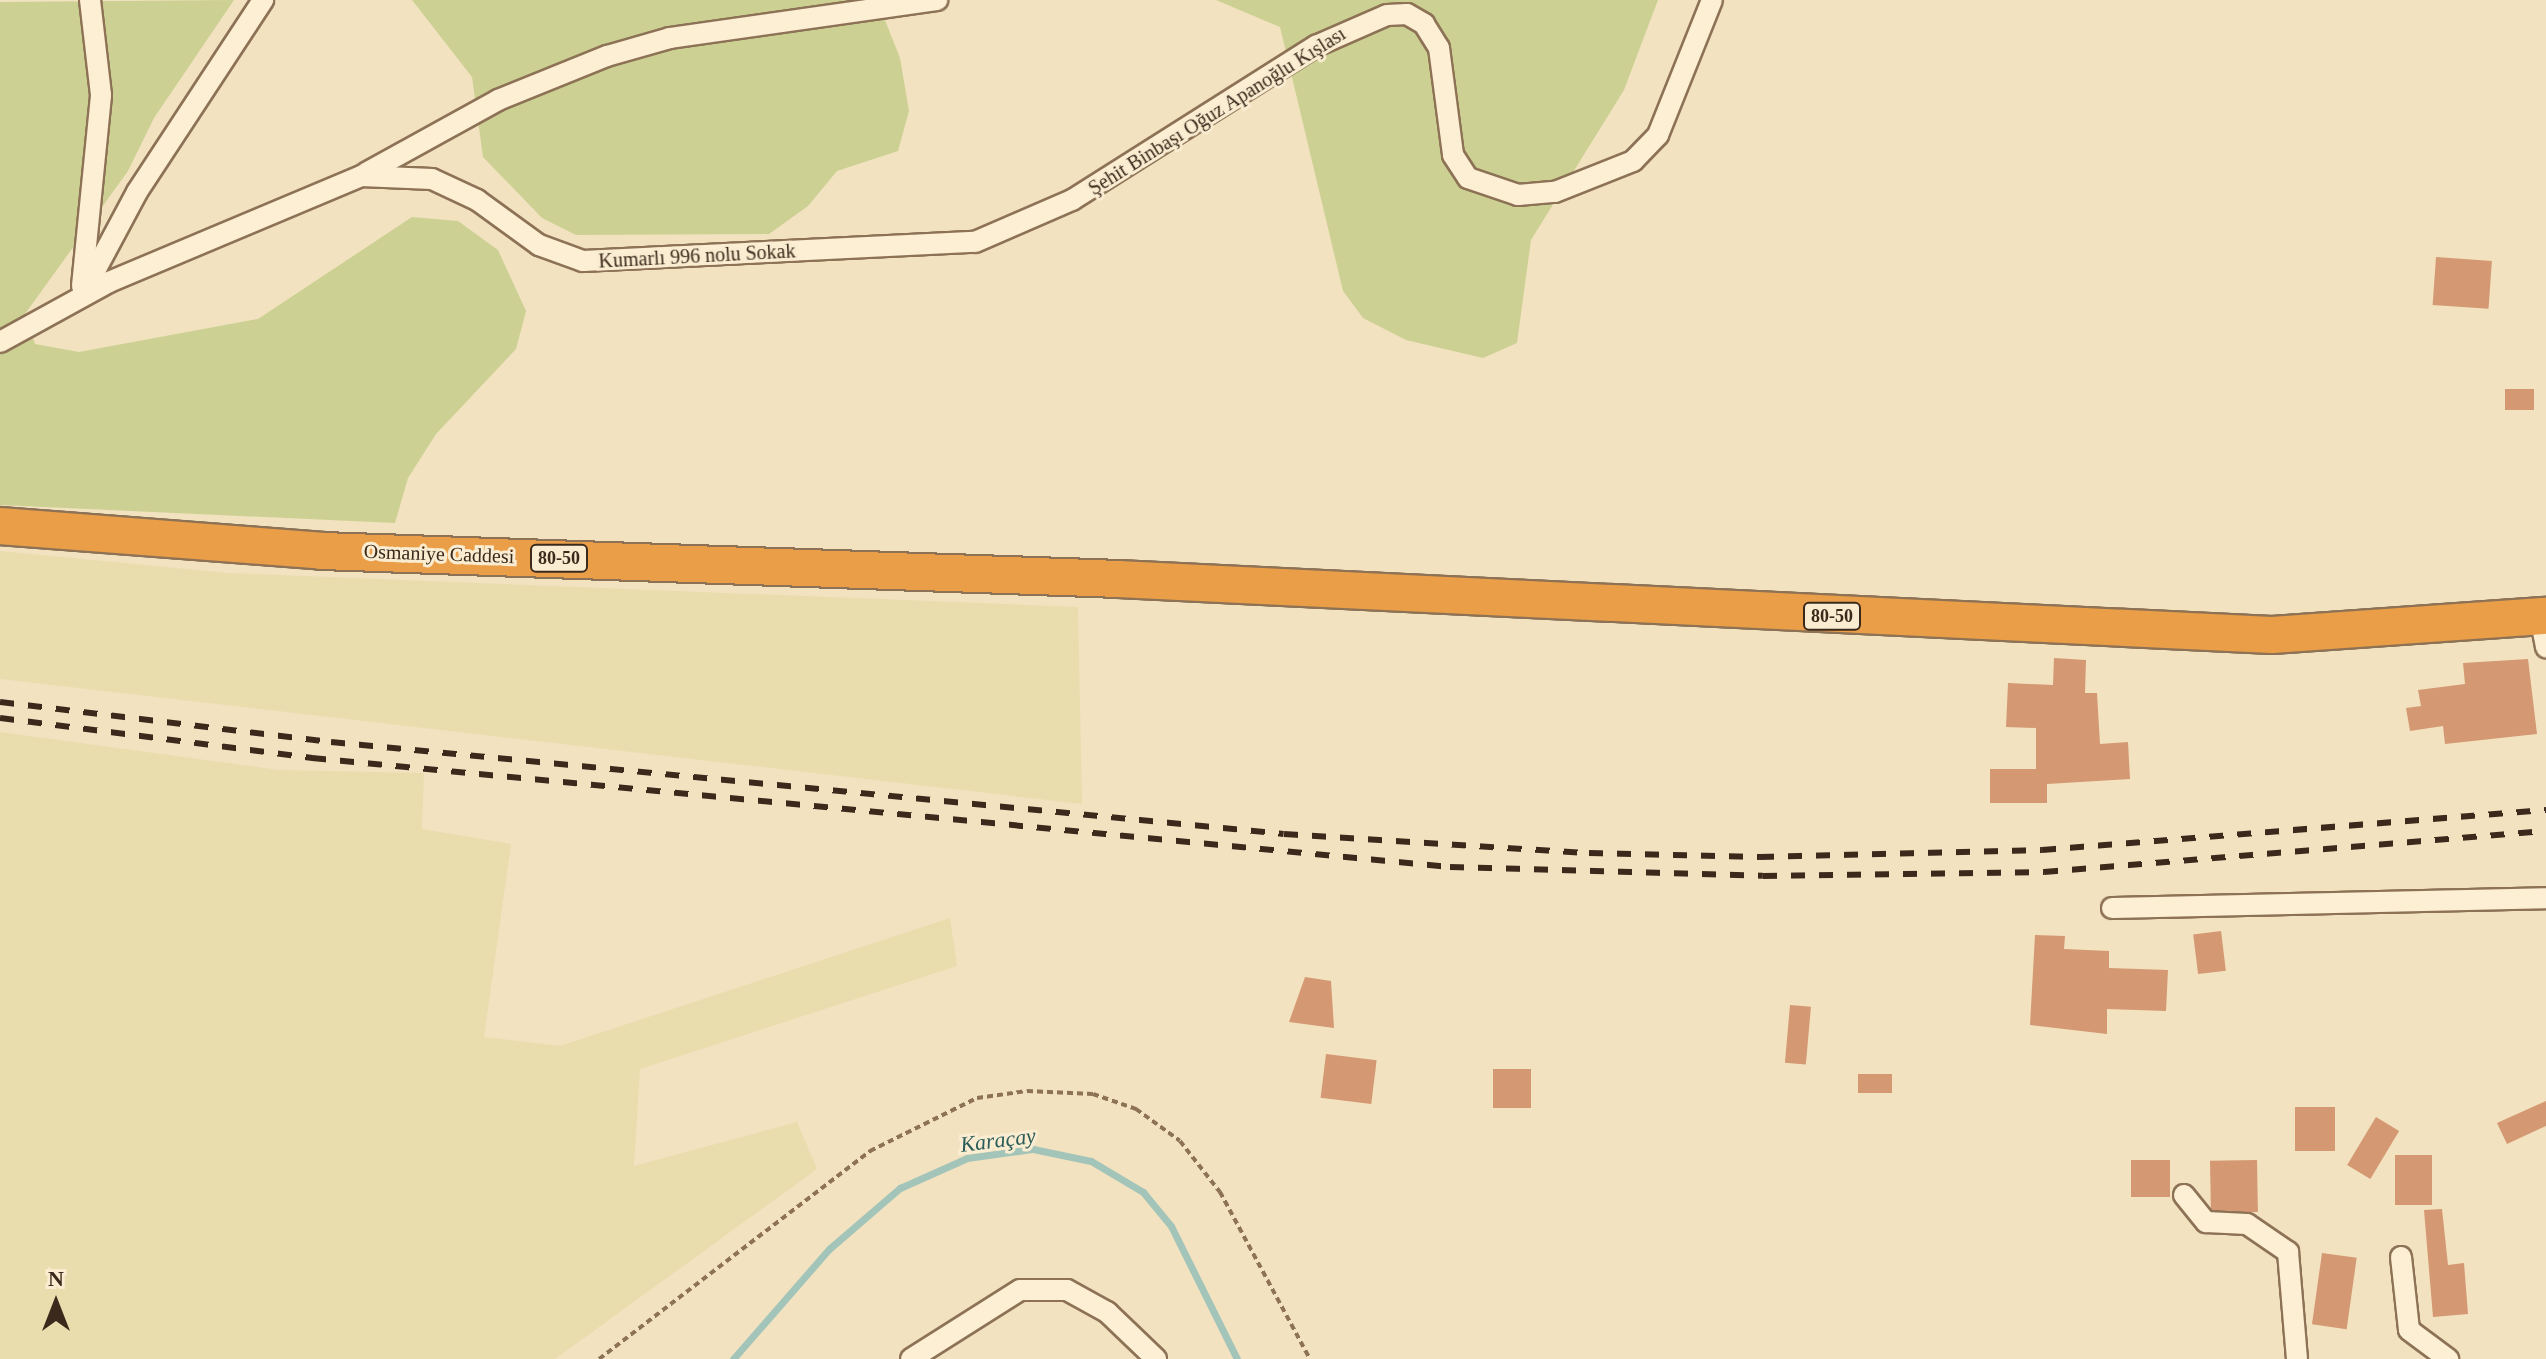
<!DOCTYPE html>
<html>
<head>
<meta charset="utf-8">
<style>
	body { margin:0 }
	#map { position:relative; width:2546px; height:1359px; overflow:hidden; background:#f2e2c0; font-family:Georgia,serif }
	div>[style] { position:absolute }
	.farmland>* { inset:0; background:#e9ddad }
	.green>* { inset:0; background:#ccd193 }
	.stream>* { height:7px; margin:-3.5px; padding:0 3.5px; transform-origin:3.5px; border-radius:3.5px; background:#a3c4b9 }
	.building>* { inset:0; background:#d49872; transform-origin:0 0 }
	.path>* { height:4px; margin-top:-2px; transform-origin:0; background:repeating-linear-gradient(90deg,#8d7256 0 6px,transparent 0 10px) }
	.roads { filter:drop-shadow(2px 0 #8d7256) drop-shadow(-2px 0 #8d7256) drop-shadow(0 2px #8d7256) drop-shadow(0 -2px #8d7256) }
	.street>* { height:20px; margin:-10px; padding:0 10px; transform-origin:10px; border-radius:10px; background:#fcefd4 }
	.highway>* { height:36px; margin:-18px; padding:0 18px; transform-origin:18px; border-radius:18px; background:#ea9e48 }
	.rail>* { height:6px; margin-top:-3px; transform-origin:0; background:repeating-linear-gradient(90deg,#3b2a1c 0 14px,transparent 0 28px) }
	span { translate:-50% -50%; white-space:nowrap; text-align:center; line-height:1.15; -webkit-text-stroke:6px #f9ecd0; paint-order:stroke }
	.shield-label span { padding:2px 6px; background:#f9ecd0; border:2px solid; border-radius:6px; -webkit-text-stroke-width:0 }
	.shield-label { font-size:18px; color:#3b2a1c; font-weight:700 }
	.street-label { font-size:20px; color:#3b2a1c }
	.water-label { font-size:22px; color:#2a5c58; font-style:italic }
	.north { position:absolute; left:16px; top:1263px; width:80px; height:80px; -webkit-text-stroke:6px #f9ecd0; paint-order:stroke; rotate:0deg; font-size:22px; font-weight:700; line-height:32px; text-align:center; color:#3b2a1c }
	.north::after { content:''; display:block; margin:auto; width:28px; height:36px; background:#3b2a1c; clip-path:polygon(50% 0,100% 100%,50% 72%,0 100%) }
</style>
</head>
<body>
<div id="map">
	<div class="farmland">
		<i style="clip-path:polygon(0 551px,228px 573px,1078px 607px,1082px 804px,0 679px)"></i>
		<i style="clip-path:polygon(0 732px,279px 770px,424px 773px,422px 829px,511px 844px,484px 1037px,560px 1046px,950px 918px,957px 966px,640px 1069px,634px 1166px,797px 1122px,817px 1169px,555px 1359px,0 1359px)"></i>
	</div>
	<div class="green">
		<i style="clip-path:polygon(234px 0,154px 118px,128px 171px,25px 314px,35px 344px,79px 352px,258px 319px,412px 217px,458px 221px,498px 250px,526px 311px,516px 349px,436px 434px,408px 478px,395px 523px,0 505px,0 2px)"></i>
		<i style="clip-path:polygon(412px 0,877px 0,900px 58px,909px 111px,898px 151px,837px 171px,808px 206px,769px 234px,576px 235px,542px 218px,483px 157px,472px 77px)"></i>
		<i style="clip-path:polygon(1216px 0,1658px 0,1624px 90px,1531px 240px,1517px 343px,1483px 358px,1406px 340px,1363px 318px,1343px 291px,1280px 27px)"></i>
	</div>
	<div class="stream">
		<i style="left:733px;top:1359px;width:146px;rotate:-48.9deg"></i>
		<i style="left:829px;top:1249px;width:94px;rotate:-40.7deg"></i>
		<i style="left:900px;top:1188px;width:73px;rotate:-24.1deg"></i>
		<i style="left:967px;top:1158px;width:67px;rotate:-7.8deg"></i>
		<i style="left:1033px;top:1149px;width:59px;rotate:11.7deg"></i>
		<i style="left:1091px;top:1161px;width:61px;rotate:30.8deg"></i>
		<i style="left:1143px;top:1192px;width:44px;rotate:50.5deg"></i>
		<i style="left:1171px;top:1226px;width:148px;rotate:63.6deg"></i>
	</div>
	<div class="building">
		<i style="left:2436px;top:257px;width:56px;height:48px;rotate:4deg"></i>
		<i style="left:2505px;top:389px;width:29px;height:21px"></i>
		<i style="clip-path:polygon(2054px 658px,2086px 660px,2085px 693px,2097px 693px,2100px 744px,2128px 742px,2130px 779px,2047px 784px,2047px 803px,1990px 803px,1990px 769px,2036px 769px,2036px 728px,2006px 727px,2008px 683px,2053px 685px)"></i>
		<i style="clip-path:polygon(2528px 659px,2537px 734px,2445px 744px,2443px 726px,2410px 731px,2406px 708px,2421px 706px,2418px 690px,2465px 684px,2463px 663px)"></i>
		<i style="left:2221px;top:931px;width:40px;height:28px;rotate:83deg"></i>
		<i style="clip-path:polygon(2035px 935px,2065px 936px,2064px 949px,2109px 951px,2109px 968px,2168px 970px,2166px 1011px,2107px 1009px,2107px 1034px,2030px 1025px)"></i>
		<i style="clip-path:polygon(1305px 977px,1331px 981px,1334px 1028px,1289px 1022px)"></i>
		<i style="left:1790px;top:1005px;width:21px;height:58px;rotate:5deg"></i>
		<i style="left:1326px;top:1054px;width:51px;height:44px;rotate:7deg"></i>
		<i style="left:1493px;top:1069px;width:38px;height:39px"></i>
		<i style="left:1858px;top:1074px;width:34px;height:19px"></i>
		<i style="clip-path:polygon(2546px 1101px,2546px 1126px,2507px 1144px,2497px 1123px)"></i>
		<i style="left:2295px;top:1107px;width:40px;height:44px"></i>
		<i style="left:2376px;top:1117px;width:27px;height:56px;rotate:31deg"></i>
		<i style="left:2395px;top:1155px;width:37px;height:50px"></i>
		<i style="left:2170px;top:1160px;width:37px;height:39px;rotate:90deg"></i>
		<i style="left:2257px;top:1160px;width:52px;height:47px;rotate:89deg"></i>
		<i style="clip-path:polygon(2442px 1209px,2448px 1265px,2464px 1263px,2468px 1314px,2433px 1317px,2424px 1210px)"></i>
		<i style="left:2322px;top:1253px;width:35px;height:72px;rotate:8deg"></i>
	</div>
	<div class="path">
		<i style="left:599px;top:1359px;width:342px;rotate:-37.5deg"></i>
		<i style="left:870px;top:1151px;width:119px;rotate:-26.4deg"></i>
		<i style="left:977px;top:1098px;width:50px;rotate:-8deg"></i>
		<i style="left:1027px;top:1091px;width:66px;rotate:2.6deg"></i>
		<i style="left:1093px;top:1094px;width:46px;rotate:19.2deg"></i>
		<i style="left:1136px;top:1109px;width:54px;rotate:36deg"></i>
		<i style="left:1180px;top:1141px;width:65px;rotate:51.9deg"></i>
		<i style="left:1220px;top:1192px;width:190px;rotate:61.7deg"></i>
	</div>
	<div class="roads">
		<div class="street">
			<i style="left:366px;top:173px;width:151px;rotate:-28.9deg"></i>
			<i style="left:498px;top:100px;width:118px;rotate:-22deg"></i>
			<i style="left:607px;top:56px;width:66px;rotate:-15.9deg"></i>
			<i style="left:670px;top:38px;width:270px;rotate:-8.1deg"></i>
			<i style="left:82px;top:286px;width:192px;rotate:-84.3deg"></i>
			<i style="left:101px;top:95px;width:96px;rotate:-96.6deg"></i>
			<i style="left:81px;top:297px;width:119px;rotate:-61.9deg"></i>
			<i style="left:137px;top:192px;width:230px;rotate:-56.7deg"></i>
			<i style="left:0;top:342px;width:124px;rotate:-28.8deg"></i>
			<i style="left:109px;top:282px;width:273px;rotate:-22.8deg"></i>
			<i style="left:361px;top:176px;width:71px;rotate:2.4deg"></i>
			<i style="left:432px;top:179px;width:50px;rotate:25deg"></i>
			<i style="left:477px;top:200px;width:77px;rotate:36deg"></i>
			<i style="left:539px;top:245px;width:47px;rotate:20deg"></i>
			<i style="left:583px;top:261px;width:392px;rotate:-2.8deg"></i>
			<i style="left:975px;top:242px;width:106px;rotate:-23.4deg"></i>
			<i style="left:1072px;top:200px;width:289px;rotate:-32.3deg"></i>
			<i style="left:1316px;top:46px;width:77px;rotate:-23.6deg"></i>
			<i style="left:1387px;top:15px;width:20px;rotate:-3deg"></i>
			<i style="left:1407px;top:14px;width:20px;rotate:30deg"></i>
			<i style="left:1424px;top:24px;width:28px;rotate:58deg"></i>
			<i style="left:1439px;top:48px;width:108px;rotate:82.5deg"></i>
			<i style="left:1453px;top:155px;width:27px;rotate:57deg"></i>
			<i style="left:1468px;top:178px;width:53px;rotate:18.8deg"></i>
			<i style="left:1518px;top:195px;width:37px;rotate:-5deg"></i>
			<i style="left:1555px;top:192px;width:84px;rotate:-21.7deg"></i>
			<i style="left:1633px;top:161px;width:36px;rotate:-46deg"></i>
			<i style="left:1658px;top:135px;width:145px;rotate:-68.2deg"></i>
			<i style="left:2540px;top:616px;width:32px;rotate:79deg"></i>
			<i style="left:2112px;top:908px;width:434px;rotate:-1.3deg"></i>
			<i style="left:2184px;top:1195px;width:35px;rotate:51deg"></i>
			<i style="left:2206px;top:1222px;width:41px;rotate:2.8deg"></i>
			<i style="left:2247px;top:1224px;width:50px;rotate:34.3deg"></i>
			<i style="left:2288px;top:1252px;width:107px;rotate:85.2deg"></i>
			<i style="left:2401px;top:1257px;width:73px;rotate:83.7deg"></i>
			<i style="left:2409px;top:1330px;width:49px;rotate:36.6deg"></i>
			<i style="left:911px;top:1359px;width:129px;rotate:-32.3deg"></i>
			<i style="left:1020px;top:1290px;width:47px"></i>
			<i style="left:1067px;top:1290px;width:46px;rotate:28.8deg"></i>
			<i style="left:1107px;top:1312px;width:68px;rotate:43.8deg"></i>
		</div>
		<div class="highway">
			<i style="left:0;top:526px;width:323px;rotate:4.4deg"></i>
			<i style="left:322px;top:551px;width:796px;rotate:2.01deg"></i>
			<i style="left:1118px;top:579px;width:1155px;rotate:2.78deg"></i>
			<i style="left:2272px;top:635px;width:275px;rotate:-4deg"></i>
		</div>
	</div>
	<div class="rail">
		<i style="left:0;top:702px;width:333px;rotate:6.9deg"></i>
		<i style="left:331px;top:742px;width:957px;rotate:5.51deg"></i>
		<i style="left:1284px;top:834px;width:306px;rotate:3.6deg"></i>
		<i style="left:1589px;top:853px;width:171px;rotate:1.3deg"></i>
		<i style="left:1760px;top:857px;width:282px;rotate:-1.4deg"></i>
		<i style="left:2042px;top:850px;width:506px;rotate:-4.54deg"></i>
		<i style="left:0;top:718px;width:315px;rotate:7.3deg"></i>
		<i style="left:312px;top:758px;width:1143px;rotate:5.47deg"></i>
		<i style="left:1450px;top:867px;width:313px;rotate:1.6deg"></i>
		<i style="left:1763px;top:876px;width:281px;rotate:-0.8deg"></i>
		<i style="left:2044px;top:872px;width:504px;rotate:-4.67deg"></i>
	</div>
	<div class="shield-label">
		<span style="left:559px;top:558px">80-50</span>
		<span style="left:1832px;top:616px">80-50</span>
	</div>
	<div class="street-label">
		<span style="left:1217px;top:111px;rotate:-32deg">Şehit Binbaşı Oğuz Apanoğlu Kışlası</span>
		<span style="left:697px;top:256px;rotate:-3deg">Kumarlı 996 nolu Sokak</span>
		<span style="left:439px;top:554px;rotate:2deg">Osmaniye Caddesi</span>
	</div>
	<div class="water-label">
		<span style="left:998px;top:1140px;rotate:-7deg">Karaçay</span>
	</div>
	<div class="north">N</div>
</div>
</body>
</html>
